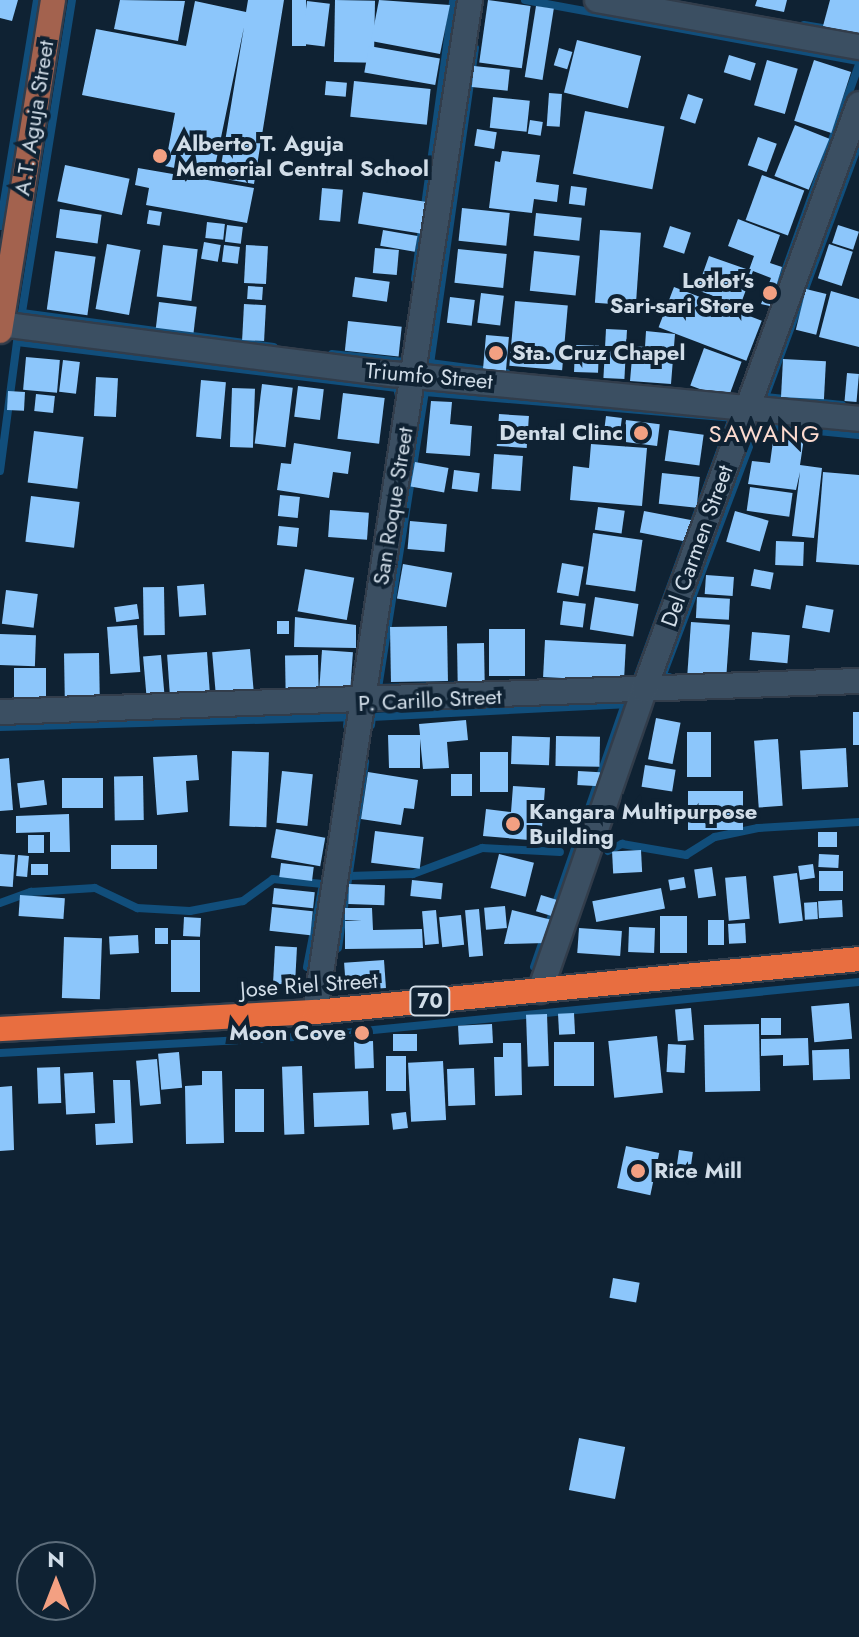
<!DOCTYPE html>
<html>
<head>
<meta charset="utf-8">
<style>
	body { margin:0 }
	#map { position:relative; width:859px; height:1637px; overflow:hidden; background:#0f2233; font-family:Jost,sans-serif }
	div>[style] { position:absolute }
	.stream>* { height:8px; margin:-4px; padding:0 4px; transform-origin:4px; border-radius:4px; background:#114e7b }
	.building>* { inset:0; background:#8cc6fb; transform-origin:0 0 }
	.roads { filter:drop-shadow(2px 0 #323d4b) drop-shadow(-2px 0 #323d4b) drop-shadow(0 2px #323d4b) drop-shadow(0 -2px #323d4b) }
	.minor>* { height:24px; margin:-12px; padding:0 12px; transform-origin:12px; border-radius:12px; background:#3b4f62 }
	.major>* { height:24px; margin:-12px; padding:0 12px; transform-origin:12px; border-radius:12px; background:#a3624e }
	.highway>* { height:24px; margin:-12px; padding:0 12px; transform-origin:12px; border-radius:12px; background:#e86e40 }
	.dots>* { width:22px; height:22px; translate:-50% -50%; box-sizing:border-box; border:4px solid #0f2233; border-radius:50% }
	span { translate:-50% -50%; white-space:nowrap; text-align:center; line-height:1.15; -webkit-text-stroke:8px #0f2233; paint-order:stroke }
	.shield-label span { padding:2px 6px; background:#0f2233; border:2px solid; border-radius:6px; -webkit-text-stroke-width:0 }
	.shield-label { font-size:20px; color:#d1dde8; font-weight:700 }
	.street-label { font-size:22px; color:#d1dde8 }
	.poi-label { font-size:22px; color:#d1dde8; font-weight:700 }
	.left { translate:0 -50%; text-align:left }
	.right { translate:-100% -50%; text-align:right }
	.neighbourhood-label { font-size:24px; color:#fcdbd0; letter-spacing:2px }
	.north { position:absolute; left:16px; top:1541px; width:80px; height:80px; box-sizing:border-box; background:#0f2233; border:2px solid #5d6d7b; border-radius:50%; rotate:0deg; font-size:22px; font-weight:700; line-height:32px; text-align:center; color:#d1dde8 }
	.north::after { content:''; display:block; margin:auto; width:28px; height:36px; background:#f3a082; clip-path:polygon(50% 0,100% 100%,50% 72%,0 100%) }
</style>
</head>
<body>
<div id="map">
	<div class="stream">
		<i style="left:72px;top:0;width:317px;rotate:99.1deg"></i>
		<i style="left:22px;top:313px;width:254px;rotate:7.7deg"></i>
		<i style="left:525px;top:0;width:340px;rotate:10.4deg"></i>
		<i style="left:804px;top:25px;width:56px;rotate:9.3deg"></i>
		<i style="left:475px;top:48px;width:318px;rotate:98.1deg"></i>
		<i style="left:430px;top:363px;width:77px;rotate:7.5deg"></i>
		<i style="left:0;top:226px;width:229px;rotate:-80.7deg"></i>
		<i style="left:415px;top:279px;width:282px;rotate:-82.2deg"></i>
		<i style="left:780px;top:285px;width:235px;rotate:-70.3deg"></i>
		<i style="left:332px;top:354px;width:72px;rotate:6.3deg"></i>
		<i style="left:404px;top:362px;width:6px;rotate:-81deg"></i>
		<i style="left:425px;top:392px;width:308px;rotate:4.8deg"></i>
		<i style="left:732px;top:418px;width:279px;rotate:110.1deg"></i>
		<i style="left:636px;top:680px;width:258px;rotate:178.2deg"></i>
		<i style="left:378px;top:688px;width:300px;rotate:-81deg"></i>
		<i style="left:842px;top:405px;width:77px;rotate:-174.1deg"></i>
		<i style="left:765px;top:397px;width:271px;rotate:-69.7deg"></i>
		<i style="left:0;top:471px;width:130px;rotate:-82.5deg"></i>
		<i style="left:17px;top:342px;width:383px;rotate:6.9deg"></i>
		<i style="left:397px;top:388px;width:8px;rotate:76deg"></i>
		<i style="left:669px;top:677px;width:7px;rotate:180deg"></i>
		<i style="left:662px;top:677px;width:269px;rotate:-69.3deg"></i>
		<i style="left:757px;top:425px;width:102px;rotate:5.6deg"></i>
		<i style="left:371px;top:725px;width:8px;rotate:-83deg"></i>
		<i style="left:372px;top:717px;width:253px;rotate:-2.9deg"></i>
		<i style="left:625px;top:704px;width:278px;rotate:109.1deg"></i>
		<i style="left:0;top:727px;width:348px;rotate:-1.6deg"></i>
		<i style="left:348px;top:717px;width:9px;rotate:96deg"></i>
		<i style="left:608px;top:851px;width:16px;rotate:-27deg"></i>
		<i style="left:622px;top:844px;width:65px;rotate:9.8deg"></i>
		<i style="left:686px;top:855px;width:34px;rotate:-32deg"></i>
		<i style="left:715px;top:837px;width:44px;rotate:-11.8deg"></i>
		<i style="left:758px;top:828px;width:101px;rotate:-3.4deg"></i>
		<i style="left:349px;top:876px;width:64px;rotate:-1.8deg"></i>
		<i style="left:413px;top:874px;width:74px;rotate:-20.6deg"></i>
		<i style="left:482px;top:848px;width:78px;rotate:2.9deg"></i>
		<i style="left:0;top:903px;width:33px;rotate:-20deg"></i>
		<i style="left:31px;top:892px;width:64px;rotate:-3.6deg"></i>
		<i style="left:95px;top:888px;width:47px;rotate:25.5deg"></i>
		<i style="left:137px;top:908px;width:53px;rotate:3.2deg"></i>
		<i style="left:190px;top:911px;width:54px;rotate:-10.7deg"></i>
		<i style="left:243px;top:901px;width:37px;rotate:-36deg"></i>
		<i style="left:273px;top:879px;width:50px;rotate:5.7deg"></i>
		<i style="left:338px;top:948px;width:188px;rotate:-81.7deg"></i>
		<i style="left:307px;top:967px;width:79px;rotate:-79.1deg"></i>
		<i style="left:0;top:1053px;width:313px;rotate:-3.1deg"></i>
		<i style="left:313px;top:1036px;width:549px;rotate:-5.65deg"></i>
	</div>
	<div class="building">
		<i style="clip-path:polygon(0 0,18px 0,12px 21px,0 18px)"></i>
		<i style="clip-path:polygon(120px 0,185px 1px,178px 41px,114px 29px)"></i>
		<i style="clip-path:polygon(248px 0,284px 0,254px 184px,219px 178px,244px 27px,213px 176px,165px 166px,175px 113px,82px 95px,96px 29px,186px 46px,195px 1px,246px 12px)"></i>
		<i style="left:292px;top:0;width:14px;height:46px"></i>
		<i style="left:335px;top:0;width:40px;height:62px;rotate:1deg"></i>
		<i style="clip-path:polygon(379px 0,450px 5px,440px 54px,371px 41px)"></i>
		<i style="left:488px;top:0;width:43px;height:63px;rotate:8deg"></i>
		<i style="clip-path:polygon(757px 0,787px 0,784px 12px,755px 6px)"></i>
		<i style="clip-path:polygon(830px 0,859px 0,859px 37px,823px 26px)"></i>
		<i style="left:307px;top:1px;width:23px;height:43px;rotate:7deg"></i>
		<i style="left:536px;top:6px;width:18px;height:72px;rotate:9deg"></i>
		<i style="left:577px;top:40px;width:66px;height:54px;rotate:14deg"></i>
		<i style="left:369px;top:46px;width:72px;height:27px;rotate:10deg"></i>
		<i style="left:559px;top:48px;width:14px;height:18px;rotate:17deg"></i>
		<i style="left:729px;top:55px;width:28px;height:18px;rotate:17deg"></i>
		<i style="left:767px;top:60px;width:32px;height:47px;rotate:16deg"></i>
		<i style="left:814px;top:60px;width:39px;height:64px;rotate:18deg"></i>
		<i style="left:474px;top:66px;width:36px;height:21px;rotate:6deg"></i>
		<i style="left:326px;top:81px;width:21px;height:14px;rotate:5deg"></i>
		<i style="left:354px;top:81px;width:77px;height:36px;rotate:6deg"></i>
		<i style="left:549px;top:93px;width:13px;height:33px;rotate:4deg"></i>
		<i style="left:688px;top:94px;width:16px;height:26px;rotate:18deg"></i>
		<i style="left:493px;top:97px;width:37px;height:31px;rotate:6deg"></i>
		<i style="left:585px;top:111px;width:81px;height:64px;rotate:11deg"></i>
		<i style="left:530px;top:120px;width:13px;height:14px;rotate:9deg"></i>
		<i style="left:795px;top:125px;width:37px;height:55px;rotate:22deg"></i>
		<i style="left:477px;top:129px;width:20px;height:17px;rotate:9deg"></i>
		<i style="left:758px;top:137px;width:20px;height:30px;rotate:20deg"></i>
		<i style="clip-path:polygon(502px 151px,540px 155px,536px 182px,559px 185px,557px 202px,534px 199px,532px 213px,489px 208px,495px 161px,500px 162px)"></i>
		<i style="left:65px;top:165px;width:66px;height:37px;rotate:12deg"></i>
		<i style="clip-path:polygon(138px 168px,254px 188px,247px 223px,146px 205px,149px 188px,135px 185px)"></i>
		<i style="left:762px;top:175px;width:45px;height:48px;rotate:20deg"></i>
		<i style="left:571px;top:186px;width:16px;height:18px;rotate:7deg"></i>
		<i style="left:322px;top:188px;width:21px;height:32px;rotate:5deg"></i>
		<i style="left:363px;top:192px;width:63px;height:32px;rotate:9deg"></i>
		<i style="left:462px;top:208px;width:48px;height:33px;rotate:6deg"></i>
		<i style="left:60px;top:209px;width:42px;height:29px;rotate:8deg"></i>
		<i style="left:149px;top:210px;width:13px;height:14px;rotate:9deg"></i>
		<i style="left:536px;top:213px;width:46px;height:23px;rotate:6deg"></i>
		<i style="clip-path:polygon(738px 219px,780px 235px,770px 263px,782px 267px,770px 306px,761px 304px,771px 278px,753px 271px,740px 306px,697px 290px,709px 256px,749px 270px,754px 256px,728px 246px)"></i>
		<i style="left:207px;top:222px;width:18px;height:16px;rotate:6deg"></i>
		<i style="left:227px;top:225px;width:16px;height:17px;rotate:7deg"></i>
		<i style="left:838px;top:225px;width:22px;height:19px;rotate:18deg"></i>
		<i style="left:670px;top:226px;width:22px;height:22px;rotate:18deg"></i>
		<i style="left:383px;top:230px;width:35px;height:16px;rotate:10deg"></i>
		<i style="left:600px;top:230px;width:41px;height:73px;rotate:4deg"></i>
		<i style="left:204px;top:242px;width:17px;height:17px;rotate:10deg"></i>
		<i style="left:107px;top:244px;width:34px;height:66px;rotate:10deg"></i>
		<i style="left:829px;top:244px;width:25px;height:36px;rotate:18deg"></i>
		<i style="left:163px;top:245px;width:35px;height:52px;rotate:7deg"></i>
		<i style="left:224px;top:245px;width:16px;height:17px;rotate:7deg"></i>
		<i style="left:246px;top:245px;width:22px;height:38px;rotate:3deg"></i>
		<i style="left:375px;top:248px;width:24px;height:25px;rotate:5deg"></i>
		<i style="left:458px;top:249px;width:49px;height:34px;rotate:6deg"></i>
		<i style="left:55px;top:251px;width:41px;height:59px;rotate:8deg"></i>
		<i style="left:534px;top:251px;width:46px;height:40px;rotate:6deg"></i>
		<i style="left:355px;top:277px;width:35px;height:20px;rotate:8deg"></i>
		<i style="left:248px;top:286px;width:15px;height:13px;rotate:4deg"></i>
		<i style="left:674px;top:287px;width:94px;height:43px;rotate:21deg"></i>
		<i style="left:806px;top:289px;width:21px;height:42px;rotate:14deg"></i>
		<i style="clip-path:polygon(831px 291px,859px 299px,859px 347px,819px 337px)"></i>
		<i style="left:481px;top:293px;width:23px;height:30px;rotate:7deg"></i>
		<i style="left:450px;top:297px;width:25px;height:26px;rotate:7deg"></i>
		<i style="left:515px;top:301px;width:53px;height:65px;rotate:5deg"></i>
		<i style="left:159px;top:302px;width:38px;height:26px;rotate:7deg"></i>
		<i style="left:244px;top:304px;width:22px;height:36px;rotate:3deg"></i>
		<i style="left:348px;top:321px;width:54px;height:30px;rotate:6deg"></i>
		<i style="left:606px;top:329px;width:21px;height:49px;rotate:3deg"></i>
		<i style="clip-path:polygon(646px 331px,675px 334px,671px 384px,630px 381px,633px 346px,645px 347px)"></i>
		<i style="left:486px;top:335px;width:23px;height:35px;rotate:5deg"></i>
		<i style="left:575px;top:345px;width:24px;height:27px;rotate:2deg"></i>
		<i style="left:704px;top:348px;width:40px;height:40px;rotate:20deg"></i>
		<i style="left:26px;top:357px;width:34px;height:33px;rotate:5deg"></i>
		<i style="left:783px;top:359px;width:43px;height:38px;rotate:3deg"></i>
		<i style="left:63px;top:360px;width:17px;height:32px;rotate:7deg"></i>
		<i style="left:847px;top:373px;width:12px;height:28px;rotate:5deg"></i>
		<i style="left:96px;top:377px;width:22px;height:39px;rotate:3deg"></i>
		<i style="left:201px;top:380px;width:25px;height:57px;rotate:5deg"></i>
		<i style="left:262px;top:384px;width:31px;height:60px;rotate:7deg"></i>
		<i style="left:298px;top:386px;width:26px;height:31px;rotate:7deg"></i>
		<i style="left:232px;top:388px;width:23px;height:59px;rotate:2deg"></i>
		<i style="left:8px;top:391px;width:17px;height:19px;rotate:3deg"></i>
		<i style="left:343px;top:393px;width:42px;height:46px;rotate:7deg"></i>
		<i style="left:36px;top:394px;width:19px;height:17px;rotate:6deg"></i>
		<i style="clip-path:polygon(431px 401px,452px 402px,450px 424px,472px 426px,470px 456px,426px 453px)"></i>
		<i style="left:499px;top:414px;width:30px;height:32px;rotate:4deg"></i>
		<i style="left:606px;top:416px;width:16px;height:15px;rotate:7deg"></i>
		<i style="left:626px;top:420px;width:34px;height:22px;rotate:7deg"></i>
		<i style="left:669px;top:430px;width:35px;height:31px;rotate:8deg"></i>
		<i style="left:34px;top:431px;width:50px;height:52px;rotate:7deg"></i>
		<i style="clip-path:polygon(774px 434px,804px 438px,800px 465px,822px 468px,814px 538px,792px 536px,800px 472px,796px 490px,748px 484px,752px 461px,770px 463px)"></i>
		<i style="clip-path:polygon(294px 443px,351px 452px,348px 474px,333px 472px,329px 498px,277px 490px,281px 463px,291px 464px)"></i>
		<i style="clip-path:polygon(591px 444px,647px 448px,642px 506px,570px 500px,573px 466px,589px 468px)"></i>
		<i style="left:494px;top:454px;width:29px;height:35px;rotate:4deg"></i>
		<i style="left:415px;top:462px;width:34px;height:25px;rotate:10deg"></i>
		<i style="left:454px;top:470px;width:26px;height:19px;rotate:7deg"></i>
		<i style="clip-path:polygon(823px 472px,859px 475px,859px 565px,816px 562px)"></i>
		<i style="left:662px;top:473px;width:38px;height:31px;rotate:6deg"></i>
		<i style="left:750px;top:487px;width:43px;height:24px;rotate:8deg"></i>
		<i style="left:280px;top:495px;width:20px;height:21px;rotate:6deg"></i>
		<i style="left:31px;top:496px;width:49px;height:46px;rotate:7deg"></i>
		<i style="left:598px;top:507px;width:27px;height:23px;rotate:8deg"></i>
		<i style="left:330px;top:510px;width:39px;height:27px;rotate:4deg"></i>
		<i style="left:644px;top:511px;width:49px;height:22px;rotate:11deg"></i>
		<i style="left:735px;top:511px;width:35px;height:32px;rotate:16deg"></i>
		<i style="left:410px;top:521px;width:37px;height:28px;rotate:5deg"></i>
		<i style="left:279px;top:526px;width:20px;height:19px;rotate:6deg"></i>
		<i style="left:593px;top:533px;width:50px;height:52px;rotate:8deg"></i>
		<i style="left:776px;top:541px;width:28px;height:24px;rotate:2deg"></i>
		<i style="left:562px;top:563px;width:22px;height:30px;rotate:10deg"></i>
		<i style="left:403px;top:564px;width:50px;height:35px;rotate:10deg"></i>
		<i style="left:305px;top:569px;width:50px;height:43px;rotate:10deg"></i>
		<i style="left:754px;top:569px;width:20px;height:17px;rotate:11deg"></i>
		<i style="left:706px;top:575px;width:28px;height:19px;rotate:4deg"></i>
		<i style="left:204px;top:584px;width:31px;height:27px;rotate:86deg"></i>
		<i style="left:164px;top:587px;width:48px;height:21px;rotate:89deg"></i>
		<i style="left:6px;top:590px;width:32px;height:34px;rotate:7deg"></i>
		<i style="left:595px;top:597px;width:44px;height:33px;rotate:9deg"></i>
		<i style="left:697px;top:597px;width:33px;height:21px;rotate:3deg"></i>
		<i style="left:563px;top:601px;width:23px;height:24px;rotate:7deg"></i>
		<i style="left:137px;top:604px;width:15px;height:23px;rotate:82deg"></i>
		<i style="left:806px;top:605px;width:28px;height:23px;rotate:10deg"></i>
		<i style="clip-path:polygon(295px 617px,356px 625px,356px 648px,294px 647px)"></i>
		<i style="left:277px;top:621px;width:12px;height:13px"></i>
		<i style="left:691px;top:622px;width:39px;height:52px;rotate:4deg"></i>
		<i style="left:137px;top:625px;width:47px;height:30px;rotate:86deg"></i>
		<i style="left:447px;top:626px;width:55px;height:57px;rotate:89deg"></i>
		<i style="left:489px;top:629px;width:36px;height:47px"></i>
		<i style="left:752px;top:632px;width:38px;height:28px;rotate:5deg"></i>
		<i style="left:0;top:634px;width:36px;height:31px;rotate:2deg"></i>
		<i style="left:545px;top:640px;width:81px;height:37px;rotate:3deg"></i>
		<i style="left:484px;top:643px;width:43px;height:27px;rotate:89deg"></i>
		<i style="left:250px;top:649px;width:48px;height:38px;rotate:85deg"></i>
		<i style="left:322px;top:650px;width:31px;height:42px;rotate:4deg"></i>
		<i style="left:207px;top:652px;width:49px;height:40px;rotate:86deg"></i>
		<i style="left:99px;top:653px;width:51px;height:35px;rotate:89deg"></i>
		<i style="left:161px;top:655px;width:48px;height:18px;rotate:85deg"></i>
		<i style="left:318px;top:655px;width:47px;height:33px;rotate:89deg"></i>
		<i style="left:14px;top:668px;width:32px;height:41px"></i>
		<i style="left:853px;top:712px;width:6px;height:33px"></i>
		<i style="left:656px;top:718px;width:25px;height:42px;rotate:11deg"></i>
		<i style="clip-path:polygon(466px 720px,468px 740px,447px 742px,449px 768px,423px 769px,420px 739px,420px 768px,389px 768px,388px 735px,420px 735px,419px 724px)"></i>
		<i style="left:687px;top:732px;width:24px;height:45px"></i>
		<i style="left:512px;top:736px;width:38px;height:28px;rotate:2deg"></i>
		<i style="left:556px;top:736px;width:44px;height:30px;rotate:1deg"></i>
		<i style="left:778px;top:739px;width:67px;height:24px;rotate:86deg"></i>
		<i style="left:846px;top:748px;width:39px;height:46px;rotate:87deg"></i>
		<i style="left:232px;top:751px;width:37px;height:75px;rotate:2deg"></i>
		<i style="left:480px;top:752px;width:28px;height:40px"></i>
		<i style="clip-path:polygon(197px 755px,199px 780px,186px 781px,188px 812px,157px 815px,153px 757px)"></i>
		<i style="clip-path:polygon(9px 758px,13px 810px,0 811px,0 759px)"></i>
		<i style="left:645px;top:765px;width:31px;height:22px;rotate:9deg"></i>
		<i style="left:282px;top:771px;width:31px;height:52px;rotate:6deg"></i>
		<i style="left:578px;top:771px;width:22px;height:14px;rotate:3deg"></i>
		<i style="clip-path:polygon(368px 772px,418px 780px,414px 809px,404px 808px,401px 825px,361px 819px)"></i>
		<i style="left:451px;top:774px;width:21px;height:22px"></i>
		<i style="left:143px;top:776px;width:44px;height:29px;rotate:89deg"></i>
		<i style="left:62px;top:778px;width:41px;height:30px"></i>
		<i style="left:44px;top:780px;width:25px;height:27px;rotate:83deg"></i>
		<i style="clip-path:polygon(513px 786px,545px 788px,541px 841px,483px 836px,486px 809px,511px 812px)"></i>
		<i style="left:688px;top:791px;width:55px;height:39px"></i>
		<i style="clip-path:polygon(69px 814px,70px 852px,50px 852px,50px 832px,16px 833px,16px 816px)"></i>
		<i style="left:276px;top:829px;width:50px;height:29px;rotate:10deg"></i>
		<i style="left:375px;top:831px;width:49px;height:32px;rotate:7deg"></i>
		<i style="left:818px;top:832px;width:19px;height:15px"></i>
		<i style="left:28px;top:835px;width:16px;height:18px"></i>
		<i style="left:111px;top:845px;width:46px;height:24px"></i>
		<i style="left:641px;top:850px;width:22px;height:29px;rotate:87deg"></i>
		<i style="left:0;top:854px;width:15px;height:32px;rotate:4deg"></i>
		<i style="left:499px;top:854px;width:36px;height:35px;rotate:14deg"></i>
		<i style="left:819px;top:854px;width:20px;height:13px;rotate:3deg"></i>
		<i style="left:18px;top:855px;width:11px;height:21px;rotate:5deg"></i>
		<i style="left:281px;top:863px;width:33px;height:14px;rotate:7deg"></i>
		<i style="left:31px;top:864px;width:17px;height:11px"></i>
		<i style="left:813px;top:864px;width:14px;height:15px;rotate:82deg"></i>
		<i style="left:712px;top:867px;width:29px;height:18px;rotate:82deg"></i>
		<i style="left:843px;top:871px;width:20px;height:24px;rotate:90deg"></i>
		<i style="left:797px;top:873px;width:48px;height:24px;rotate:83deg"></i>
		<i style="left:746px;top:876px;width:43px;height:21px;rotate:85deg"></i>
		<i style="left:684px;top:877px;width:11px;height:16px;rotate:80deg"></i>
		<i style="left:412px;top:880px;width:31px;height:16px;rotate:6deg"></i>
		<i style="left:349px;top:884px;width:36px;height:20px;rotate:2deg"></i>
		<i style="left:274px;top:888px;width:41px;height:16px;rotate:6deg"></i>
		<i style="left:661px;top:888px;width:21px;height:70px;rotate:79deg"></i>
		<i style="left:20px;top:895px;width:45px;height:21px;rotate:4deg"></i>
		<i style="left:541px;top:895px;width:17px;height:17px;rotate:17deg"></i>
		<i style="left:842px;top:900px;width:17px;height:24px;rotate:87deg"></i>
		<i style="left:817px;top:902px;width:17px;height:13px;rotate:87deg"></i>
		<i style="left:505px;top:906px;width:22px;height:21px;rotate:85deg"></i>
		<i style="left:272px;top:907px;width:41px;height:24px;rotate:6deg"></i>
		<i style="clip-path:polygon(345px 908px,372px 908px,373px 930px,422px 929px,423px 948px,345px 949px,345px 921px,362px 921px,345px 920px)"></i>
		<i style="left:479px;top:909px;width:47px;height:14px;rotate:85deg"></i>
		<i style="left:436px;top:910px;width:34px;height:14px;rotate:85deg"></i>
		<i style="clip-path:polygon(512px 910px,552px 920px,546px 943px,504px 944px)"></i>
		<i style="left:461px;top:915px;width:30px;height:22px;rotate:84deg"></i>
		<i style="left:660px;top:916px;width:27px;height:37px"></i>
		<i style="left:184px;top:917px;width:17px;height:19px;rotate:3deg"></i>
		<i style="left:708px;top:920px;width:16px;height:25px"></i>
		<i style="left:745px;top:923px;width:20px;height:17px;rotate:87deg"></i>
		<i style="left:629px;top:927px;width:26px;height:25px;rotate:2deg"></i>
		<i style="left:168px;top:928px;width:16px;height:13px;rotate:90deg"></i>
		<i style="left:579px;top:928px;width:43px;height:25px;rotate:4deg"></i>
		<i style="left:138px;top:935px;width:18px;height:29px;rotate:87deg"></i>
		<i style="left:64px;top:937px;width:38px;height:61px;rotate:2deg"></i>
		<i style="left:171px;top:940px;width:29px;height:52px"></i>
		<i style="left:275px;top:946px;width:22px;height:38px;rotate:3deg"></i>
		<i style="left:384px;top:960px;width:28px;height:40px;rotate:86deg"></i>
		<i style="left:849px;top:1003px;width:36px;height:38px;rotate:85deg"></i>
		<i style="left:691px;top:1008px;width:32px;height:16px;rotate:85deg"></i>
		<i style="left:574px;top:1013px;width:21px;height:16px;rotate:87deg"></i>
		<i style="left:547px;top:1014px;width:52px;height:21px;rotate:88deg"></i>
		<i style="left:761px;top:1018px;width:20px;height:17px"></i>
		<i style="left:492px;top:1024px;width:19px;height:34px;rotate:87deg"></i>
		<i style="left:759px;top:1024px;width:67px;height:55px;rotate:89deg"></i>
		<i style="left:417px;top:1034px;width:17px;height:24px;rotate:90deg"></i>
		<i style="left:657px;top:1036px;width:57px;height:49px;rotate:84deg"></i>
		<i style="clip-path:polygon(808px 1038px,809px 1065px,783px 1066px,783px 1055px,761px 1056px,761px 1039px)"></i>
		<i style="left:373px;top:1041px;width:27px;height:19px;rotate:88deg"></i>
		<i style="left:554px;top:1042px;width:40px;height:44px"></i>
		<i style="clip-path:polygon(503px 1043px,521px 1043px,522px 1095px,495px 1096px,494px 1057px,503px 1057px)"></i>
		<i style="left:668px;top:1044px;width:18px;height:28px;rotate:3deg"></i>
		<i style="left:849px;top:1049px;width:30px;height:37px;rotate:88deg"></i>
		<i style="left:179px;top:1052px;width:36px;height:21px;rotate:85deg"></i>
		<i style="left:386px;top:1056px;width:20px;height:35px"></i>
		<i style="left:157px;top:1059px;width:45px;height:21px;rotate:85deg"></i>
		<i style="left:443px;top:1061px;width:59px;height:35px;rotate:87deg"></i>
		<i style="left:302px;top:1066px;width:68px;height:20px;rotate:88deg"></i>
		<i style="left:60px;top:1067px;width:36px;height:23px;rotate:88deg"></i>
		<i style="left:474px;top:1068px;width:37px;height:27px;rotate:88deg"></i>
		<i style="clip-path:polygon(202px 1071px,222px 1071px,224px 1143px,186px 1144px,185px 1086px,202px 1085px)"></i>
		<i style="left:93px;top:1072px;width:41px;height:29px;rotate:87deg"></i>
		<i style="clip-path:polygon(113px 1080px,130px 1080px,133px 1143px,96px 1145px,95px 1124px,115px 1123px)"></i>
		<i style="clip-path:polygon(12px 1086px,14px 1150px,0 1151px,0 1087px)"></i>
		<i style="left:235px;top:1089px;width:29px;height:43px"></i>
		<i style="left:368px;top:1091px;width:34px;height:55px;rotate:88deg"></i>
		<i style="left:406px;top:1112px;width:16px;height:15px;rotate:83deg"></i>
		<i style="left:626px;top:1146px;width:34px;height:43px;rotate:12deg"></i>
		<i style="left:679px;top:1150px;width:14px;height:27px;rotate:8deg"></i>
		<i style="left:613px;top:1278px;width:27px;height:20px;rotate:10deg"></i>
		<i style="left:579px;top:1438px;width:47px;height:53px;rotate:11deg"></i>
	</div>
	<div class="roads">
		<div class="minor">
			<i style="left:597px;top:0;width:266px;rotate:10.2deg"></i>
			<i style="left:0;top:324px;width:396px;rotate:7.3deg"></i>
			<i style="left:393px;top:374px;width:468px;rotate:5.5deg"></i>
			<i style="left:0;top:712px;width:860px;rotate:-2.07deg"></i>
			<i style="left:540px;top:991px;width:318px;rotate:-70.9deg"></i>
			<i style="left:644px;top:690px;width:624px;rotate:-69.85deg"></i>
			<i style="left:315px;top:1012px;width:1024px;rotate:-81.29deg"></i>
		</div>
		<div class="major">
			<i style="left:0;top:331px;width:335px;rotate:-80.9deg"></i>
		</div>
		<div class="highway">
			<i style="left:0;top:1029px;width:315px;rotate:-3.1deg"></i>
			<i style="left:315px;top:1012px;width:547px;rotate:-5.56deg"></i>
		</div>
	</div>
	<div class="dots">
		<i style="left:160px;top:156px;background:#f3a082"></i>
		<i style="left:770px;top:293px;background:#f3a082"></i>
		<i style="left:496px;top:353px;background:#f3a082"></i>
		<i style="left:641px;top:433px;background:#f3a082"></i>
		<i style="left:513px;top:824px;background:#f3a082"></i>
		<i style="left:362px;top:1033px;background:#f3a082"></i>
		<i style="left:638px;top:1171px;background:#f3a082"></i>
	</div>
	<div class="shield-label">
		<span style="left:430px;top:1001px">70</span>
	</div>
	<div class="street-label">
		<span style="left:34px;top:118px;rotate:-81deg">A.T. Aguja Street</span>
		<span style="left:429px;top:376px;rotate:5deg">Triumfo Street</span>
		<span style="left:393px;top:506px;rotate:-81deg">San Roque Street</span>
		<span style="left:697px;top:546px;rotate:-70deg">Del Carmen Street</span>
		<span style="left:430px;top:700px;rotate:-3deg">P. Carillo Street</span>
		<span style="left:309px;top:985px;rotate:-4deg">Jose Riel Street</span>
	</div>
	<div class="poi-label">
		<span class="left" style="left:176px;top:156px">Alberto T. Aguja<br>Memorial Central School</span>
		<span class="right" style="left:754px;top:293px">Lotlot's<br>Sari-sari Store</span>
		<span class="left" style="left:512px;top:353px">Sta. Cruz Chapel</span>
		<span class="right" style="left:623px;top:433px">Dental Clinc</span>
		<span class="left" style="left:529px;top:824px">Kangara Multipurpose<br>Building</span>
		<span class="right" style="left:346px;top:1033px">Moon Cove</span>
		<span class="left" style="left:654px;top:1171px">Rice Mill</span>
	</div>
	<div class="neighbourhood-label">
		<span style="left:765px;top:434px">SAWANG</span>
	</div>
	<div class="north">N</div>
</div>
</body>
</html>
